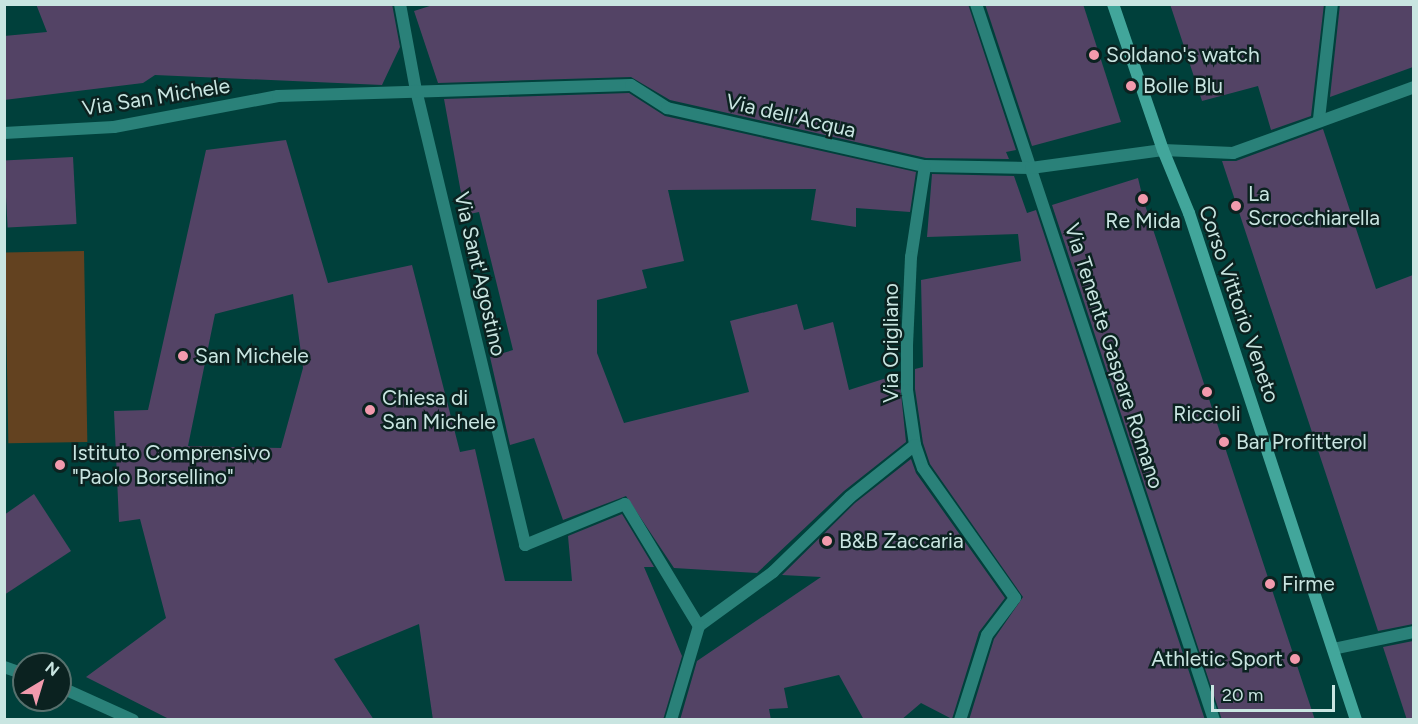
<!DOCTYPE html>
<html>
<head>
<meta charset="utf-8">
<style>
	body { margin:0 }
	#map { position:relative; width:1418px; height:724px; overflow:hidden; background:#00403b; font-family:Figtree,sans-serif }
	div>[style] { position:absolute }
	.green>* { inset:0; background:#634220; transform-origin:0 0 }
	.building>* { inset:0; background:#534365; transform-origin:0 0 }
	.street>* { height:12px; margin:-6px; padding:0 6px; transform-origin:6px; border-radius:6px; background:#2a8179 }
	.secondary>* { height:12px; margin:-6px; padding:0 6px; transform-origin:6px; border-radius:6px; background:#42a69b }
	.dots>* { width:16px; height:16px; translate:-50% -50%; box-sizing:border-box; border:3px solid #0b2220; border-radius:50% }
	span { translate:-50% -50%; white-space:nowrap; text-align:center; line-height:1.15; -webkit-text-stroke:5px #0b2220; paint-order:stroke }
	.poi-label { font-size:21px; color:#c9e5e1 }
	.left { translate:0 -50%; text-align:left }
	.right { translate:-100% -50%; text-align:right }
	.street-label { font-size:21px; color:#c9e5e1 }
	.frame { position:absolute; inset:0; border:6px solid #c9e5e1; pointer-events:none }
	.north { position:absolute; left:12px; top:652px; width:60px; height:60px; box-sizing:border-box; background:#0b2220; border:2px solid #57706d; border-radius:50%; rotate:38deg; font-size:16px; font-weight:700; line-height:24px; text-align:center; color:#c9e5e1 }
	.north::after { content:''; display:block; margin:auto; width:21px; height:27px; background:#f29aad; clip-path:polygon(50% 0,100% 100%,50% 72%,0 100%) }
	.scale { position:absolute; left:1211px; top:685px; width:124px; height:27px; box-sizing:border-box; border:3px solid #c9e5e1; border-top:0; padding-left:8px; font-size:18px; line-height:21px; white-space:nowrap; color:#c9e5e1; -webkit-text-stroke:4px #0b2220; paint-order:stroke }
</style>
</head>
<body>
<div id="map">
	<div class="green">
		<i style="left:84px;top:251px;width:191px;height:79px;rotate:89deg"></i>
	</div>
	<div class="building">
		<i style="clip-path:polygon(36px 4px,392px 4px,400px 47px,382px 85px,155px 75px,143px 83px,4px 100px,4px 36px,47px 32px)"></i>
		<i style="clip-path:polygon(436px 4px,968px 4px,1016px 150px,1006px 152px,1009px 159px,926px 158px,670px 100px,631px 77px,438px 83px,414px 11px)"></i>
		<i style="clip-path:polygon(985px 4px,1083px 4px,1121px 122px,1032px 146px)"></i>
		<i style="clip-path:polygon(1170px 4px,1324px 4px,1311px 116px,1271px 130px,1258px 86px,1202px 101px)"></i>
		<i style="clip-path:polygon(1340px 4px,1413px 4px,1413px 67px,1330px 97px)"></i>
		<i style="clip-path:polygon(629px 93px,665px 116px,916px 172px,910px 212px,856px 208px,856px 227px,811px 220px,816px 189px,668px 190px,684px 261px,642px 270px,647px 288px,597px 300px,597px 353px,624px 423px,749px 392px,730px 321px,797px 304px,804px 330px,833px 322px,849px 390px,899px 374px,906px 442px,844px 491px,757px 573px,674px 568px,626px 496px,563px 520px,534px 438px,510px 445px,490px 357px,513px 350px,479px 212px,465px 215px,444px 99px)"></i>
		<i style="clip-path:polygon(1323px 129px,1376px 289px,1413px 275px,1413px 624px,1378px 631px,1222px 161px,1236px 161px)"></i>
		<i style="clip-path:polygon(evenodd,286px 140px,328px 283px,412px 265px,460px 452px,475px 449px,505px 581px,572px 581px,568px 536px,622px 514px,654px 567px,644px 567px,682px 656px,663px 720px,433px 720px,419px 624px,334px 659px,374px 720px,171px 720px,86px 677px,166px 618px,140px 519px,119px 522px,114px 411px,148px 410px,206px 150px,286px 140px,293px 294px,303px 368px,281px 448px,188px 446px,215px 314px,293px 294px)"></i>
		<i style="left:73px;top:157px;width:67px;height:69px;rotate:87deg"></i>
		<i style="clip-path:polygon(932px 174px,1014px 176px,1027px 213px,1036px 210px,1205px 720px,969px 720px,994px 639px,1023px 597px,930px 464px,923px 443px,915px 389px,915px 369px,923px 367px,921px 280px,1021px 261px,1018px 234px,927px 237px)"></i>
		<i style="clip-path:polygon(1138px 178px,1143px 199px,1315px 720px,1222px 720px,1052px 205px)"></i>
		<i style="clip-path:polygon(911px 459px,916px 473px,1005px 598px,979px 632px,952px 719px,921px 703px,901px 720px,864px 720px,839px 675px,784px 688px,788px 708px,769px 709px,771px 720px,680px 720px,697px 661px,821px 577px,782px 575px,855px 503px)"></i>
		<i style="clip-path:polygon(34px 494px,71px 551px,4px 595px,4px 515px)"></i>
		<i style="clip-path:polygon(1413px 641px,1413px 719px,1407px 720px,1383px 647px)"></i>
	</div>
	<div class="street">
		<i style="left:400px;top:4px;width:87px;rotate:79.5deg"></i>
		<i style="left:416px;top:90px;width:468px;rotate:76.5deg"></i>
		<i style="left:525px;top:545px;width:108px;rotate:-22.3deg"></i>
		<i style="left:625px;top:504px;width:143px;rotate:58.8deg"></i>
		<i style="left:976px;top:4px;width:755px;rotate:71.61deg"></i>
		<i style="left:1319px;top:119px;width:116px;rotate:-83.6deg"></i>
		<i style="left:4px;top:133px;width:110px;rotate:-3.1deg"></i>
		<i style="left:114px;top:127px;width:167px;rotate:-10.7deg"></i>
		<i style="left:278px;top:96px;width:353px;rotate:-1.8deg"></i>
		<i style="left:631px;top:85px;width:43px;rotate:32.6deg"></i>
		<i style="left:667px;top:108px;width:264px;rotate:12.7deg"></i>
		<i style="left:925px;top:166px;width:106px;rotate:1.1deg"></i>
		<i style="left:1031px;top:168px;width:133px;rotate:-7.8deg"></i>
		<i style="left:1163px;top:150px;width:70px;rotate:2.5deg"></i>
		<i style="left:1233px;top:153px;width:193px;rotate:-20deg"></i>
		<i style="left:925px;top:166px;width:92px;rotate:98.7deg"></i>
		<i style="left:911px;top:257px;width:87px;rotate:92.6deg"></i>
		<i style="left:907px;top:344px;width:46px;rotate:90deg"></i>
		<i style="left:907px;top:390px;width:56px;rotate:81.7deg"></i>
		<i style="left:915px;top:445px;width:24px;rotate:71deg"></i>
		<i style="left:923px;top:468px;width:159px;rotate:54.7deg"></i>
		<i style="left:1015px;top:598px;width:46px;rotate:127.1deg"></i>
		<i style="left:987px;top:635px;width:89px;rotate:107.6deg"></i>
		<i style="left:699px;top:626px;width:92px;rotate:-36.1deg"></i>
		<i style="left:773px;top:572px;width:107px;rotate:-44.2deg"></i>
		<i style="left:850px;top:497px;width:83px;rotate:-38.7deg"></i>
		<i style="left:1333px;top:649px;width:83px;rotate:-11.9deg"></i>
		<i style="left:4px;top:667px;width:21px;rotate:19deg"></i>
		<i style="left:60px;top:687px;width:80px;rotate:24.3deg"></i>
		<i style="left:671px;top:720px;width:98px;rotate:-73.4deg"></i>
	</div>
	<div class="secondary">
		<i style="left:1113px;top:4px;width:154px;rotate:71.1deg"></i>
		<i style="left:1163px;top:150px;width:68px;rotate:67.6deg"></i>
		<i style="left:1189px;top:213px;width:534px;rotate:71.77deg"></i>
	</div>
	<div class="dots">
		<i style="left:1094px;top:55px;background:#f29aad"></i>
		<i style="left:1131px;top:86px;background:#f29aad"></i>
		<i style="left:1143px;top:199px;background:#f29aad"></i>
		<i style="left:1236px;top:206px;background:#f29aad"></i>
		<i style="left:183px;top:356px;background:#f29aad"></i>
		<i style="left:1207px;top:392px;background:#f29aad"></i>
		<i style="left:370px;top:410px;background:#f29aad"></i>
		<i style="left:1224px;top:442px;background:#f29aad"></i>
		<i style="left:60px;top:465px;background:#f29aad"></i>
		<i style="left:827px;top:541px;background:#f29aad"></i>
		<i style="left:1270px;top:584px;background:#f29aad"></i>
		<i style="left:1295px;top:659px;background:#f29aad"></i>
	</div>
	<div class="poi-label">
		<span class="left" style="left:1106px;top:55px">Soldano's watch</span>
		<span class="left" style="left:1143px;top:86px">Bolle Blu</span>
		<span class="left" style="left:1248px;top:206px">La<br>Scrocchiarella</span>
		<span style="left:1143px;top:221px">Re Mida</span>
		<span class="left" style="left:195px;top:356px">San Michele</span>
		<span class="left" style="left:382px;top:410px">Chiesa di<br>San Michele</span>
		<span style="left:1207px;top:414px">Riccioli</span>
		<span class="left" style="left:1236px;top:442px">Bar Profitterol</span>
		<span class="left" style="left:72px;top:465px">Istituto Comprensivo<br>"Paolo Borsellino"</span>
		<span class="left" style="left:839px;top:541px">B&amp;B Zaccaria</span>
		<span class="left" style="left:1282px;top:584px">Firme</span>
		<span class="right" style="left:1283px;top:659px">Athletic Sport</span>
	</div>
	<div class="street-label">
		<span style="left:156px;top:97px;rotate:-9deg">Via San Michele</span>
		<span style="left:791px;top:116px;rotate:13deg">Via dell'Acqua</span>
		<span style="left:480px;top:274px;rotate:77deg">Via Sant'Agostino</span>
		<span style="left:1239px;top:304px;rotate:71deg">Corso Vittorio Veneto</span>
		<span style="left:891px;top:343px;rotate:-90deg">Via Origliano</span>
		<span style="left:1114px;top:356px;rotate:72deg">Via Tenente Gaspare Romano</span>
	</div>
	<div class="frame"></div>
	<div class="north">N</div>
	<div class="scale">20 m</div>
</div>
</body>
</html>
